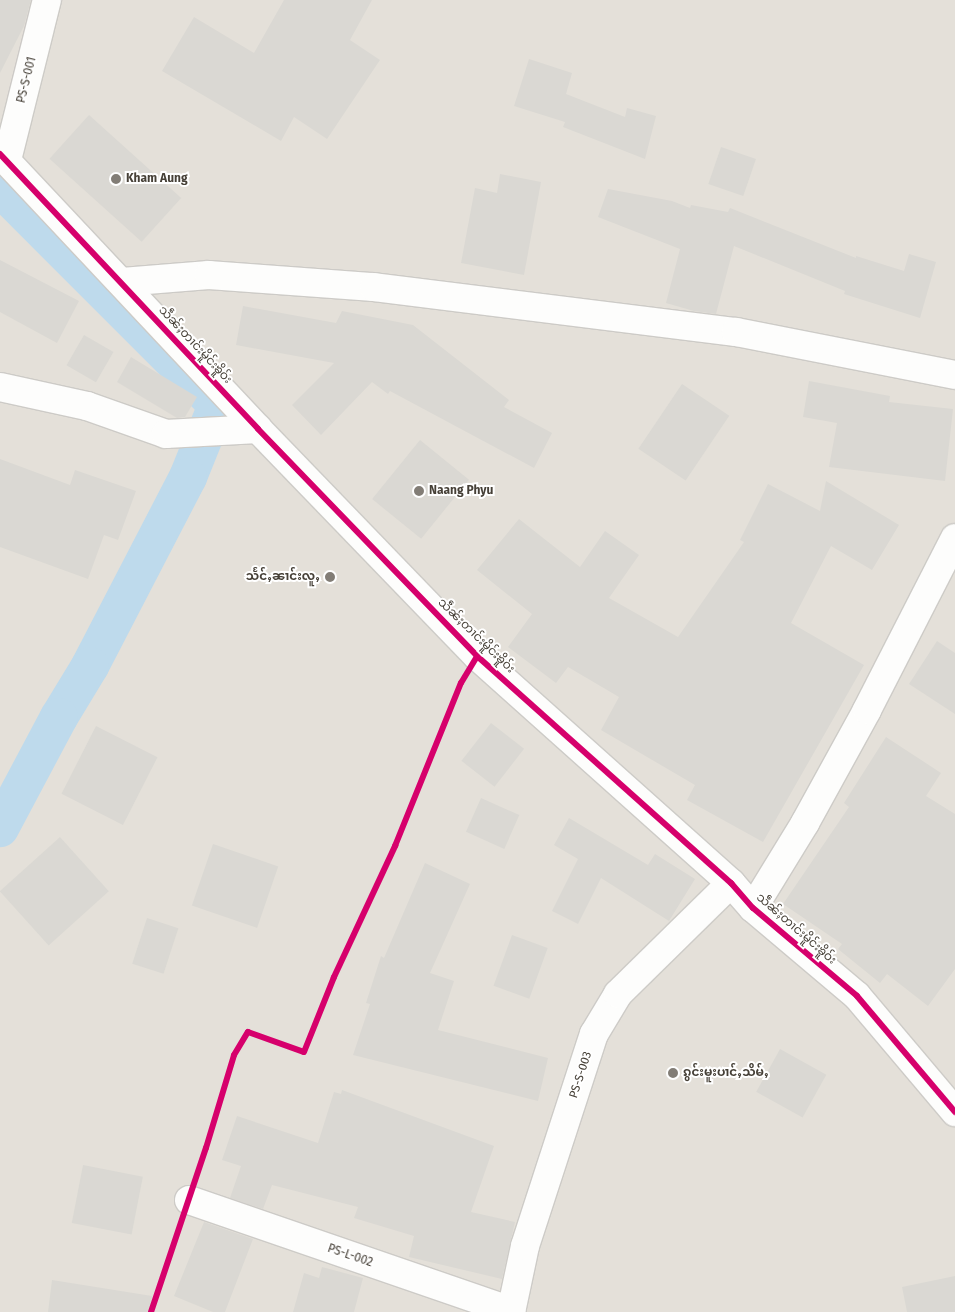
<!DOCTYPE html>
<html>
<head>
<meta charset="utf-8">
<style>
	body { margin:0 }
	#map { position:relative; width:955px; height:1312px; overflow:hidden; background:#f0efeb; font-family:"Fira Sans","Noto Sans Myanmar",sans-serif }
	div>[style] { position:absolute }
	.residential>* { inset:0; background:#e4e0d9; transform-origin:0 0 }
	.canal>* { height:38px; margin:-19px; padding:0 19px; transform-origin:19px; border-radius:19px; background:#bedaec }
	.building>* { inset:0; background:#dad8d3; transform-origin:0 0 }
	.roads { filter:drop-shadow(1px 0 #cdcbc7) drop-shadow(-1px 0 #cdcbc7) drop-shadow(0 1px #cdcbc7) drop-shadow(0 -1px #cdcbc7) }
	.minor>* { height:28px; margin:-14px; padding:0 14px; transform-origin:14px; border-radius:14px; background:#fdfdfc }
	.cycleway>* { height:6px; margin:-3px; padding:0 3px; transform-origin:3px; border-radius:3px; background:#d6006c }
	.dots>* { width:14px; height:14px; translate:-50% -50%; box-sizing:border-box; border:2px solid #fff; border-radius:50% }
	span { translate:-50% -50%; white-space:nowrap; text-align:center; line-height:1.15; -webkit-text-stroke:4px #fff; paint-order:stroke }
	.street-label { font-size:12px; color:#464037 }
	.poi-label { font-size:12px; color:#464037; font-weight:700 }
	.left { translate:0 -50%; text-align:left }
	.right { translate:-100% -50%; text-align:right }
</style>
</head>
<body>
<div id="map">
	<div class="residential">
		<i style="left:0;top:0;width:955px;height:1312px"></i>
	</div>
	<div class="canal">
		<i style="left:0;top:188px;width:307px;rotate:45deg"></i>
		<i style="left:217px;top:405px;width:78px;rotate:111.9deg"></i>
		<i style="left:188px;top:477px;width:213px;rotate:117.4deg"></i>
		<i style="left:90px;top:666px;width:60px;rotate:121.3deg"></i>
		<i style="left:59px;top:717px;width:126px;rotate:118deg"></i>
	</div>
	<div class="building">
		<i style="clip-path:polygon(0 0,31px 0,24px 26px,0 73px)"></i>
		<i style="clip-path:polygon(284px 0,372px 0,350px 40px,380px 60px,327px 139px,294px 117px,281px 141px,162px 71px,194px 17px,254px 53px)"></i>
		<i style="clip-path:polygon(529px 59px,572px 73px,566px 94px,625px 117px,627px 108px,656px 116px,645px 159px,563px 127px,565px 122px,514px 106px)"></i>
		<i style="left:89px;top:115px;width:124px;height:59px;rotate:42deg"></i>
		<i style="left:721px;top:147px;width:37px;height:39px;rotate:19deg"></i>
		<i style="clip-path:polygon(500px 174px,541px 182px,524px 275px,461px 263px,475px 188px,497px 193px)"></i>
		<i style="clip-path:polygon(608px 189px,672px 201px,690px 208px,691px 205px,728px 212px,730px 208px,856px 258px,856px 256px,904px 271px,909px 254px,936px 262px,920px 318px,844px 294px,845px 291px,734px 246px,716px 314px,694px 311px,666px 303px,680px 249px,598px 217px)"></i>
		<i style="clip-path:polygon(0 260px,79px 301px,57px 343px,0 312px)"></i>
		<i style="clip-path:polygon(243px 306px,336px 323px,342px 311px,413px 325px,509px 400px,504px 407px,552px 433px,534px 468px,390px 391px,388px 394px,372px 382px,321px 435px,292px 405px,334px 363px,236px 345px)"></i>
		<i style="left:84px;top:335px;width:34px;height:35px;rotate:30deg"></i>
		<i style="clip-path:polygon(131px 357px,197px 397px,185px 417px,177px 418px,117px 382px)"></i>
		<i style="clip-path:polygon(809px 381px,890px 396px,889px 402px,953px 409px,945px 481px,829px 467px,837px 423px,803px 417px)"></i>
		<i style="left:682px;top:384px;width:57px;height:78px;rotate:34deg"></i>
		<i style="left:420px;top:440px;width:63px;height:76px;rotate:39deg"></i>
		<i style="clip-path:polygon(0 459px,70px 485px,75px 470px,136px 491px,118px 540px,104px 535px,88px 579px,0 547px)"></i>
		<i style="clip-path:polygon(826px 481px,899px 525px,872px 570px,831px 546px,791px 623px,864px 665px,763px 842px,687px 800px,695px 785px,601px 730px,619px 697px,568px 667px,556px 683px,508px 647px,532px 614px,477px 570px,519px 519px,580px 567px,605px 531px,639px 555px,609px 598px,678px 637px,744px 542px,740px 540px,768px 484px,820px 511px)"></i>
		<i style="clip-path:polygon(937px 641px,955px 653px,955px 714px,909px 684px)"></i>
		<i style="left:491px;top:723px;width:42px;height:48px;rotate:38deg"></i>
		<i style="left:96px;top:726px;width:69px;height:76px;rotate:27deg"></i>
		<i style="clip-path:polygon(886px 737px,941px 773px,926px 796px,955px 814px,955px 969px,928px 1006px,887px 974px,880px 983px,838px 949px,842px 944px,783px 904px,849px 807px,844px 803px)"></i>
		<i style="left:481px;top:798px;width:42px;height:37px;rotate:24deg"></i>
		<i style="clip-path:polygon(569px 818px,648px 865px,655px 854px,695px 879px,669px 921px,601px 878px,578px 924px,552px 911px,578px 859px,554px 845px)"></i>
		<i style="left:60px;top:837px;width:73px;height:81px;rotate:48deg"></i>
		<i style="left:213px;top:844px;width:69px;height:65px;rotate:19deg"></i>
		<i style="clip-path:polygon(425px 863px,470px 884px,430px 973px,454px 981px,438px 1030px,548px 1058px,538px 1101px,353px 1055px,370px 1004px,366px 1003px,381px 956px,384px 958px)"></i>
		<i style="left:147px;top:918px;width:33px;height:48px;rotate:18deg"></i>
		<i style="left:512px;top:935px;width:38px;height:54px;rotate:20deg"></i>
		<i style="left:780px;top:1049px;width:53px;height:49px;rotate:29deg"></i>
		<i style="clip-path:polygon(342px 1090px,494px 1146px,471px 1212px,515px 1222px,502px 1279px,409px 1257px,414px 1236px,354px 1218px,358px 1207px,272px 1185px,263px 1209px,230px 1198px,241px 1166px,222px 1160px,237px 1116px,318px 1143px,334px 1092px,341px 1094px)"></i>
		<i style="left:83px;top:1165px;width:61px;height:59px;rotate:11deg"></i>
		<i style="clip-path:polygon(204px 1222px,253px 1239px,225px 1312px,213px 1312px,174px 1296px)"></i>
		<i style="clip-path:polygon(322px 1267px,363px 1278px,354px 1312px,293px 1312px,304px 1273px,319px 1278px)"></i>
		<i style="clip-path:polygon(955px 1276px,955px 1312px,907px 1312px,902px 1287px)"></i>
		<i style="clip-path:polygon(52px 1280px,152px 1296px,151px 1312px,48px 1312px)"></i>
	</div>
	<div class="roads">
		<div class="minor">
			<i style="left:0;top:154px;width:377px;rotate:46.8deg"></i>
			<i style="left:258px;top:429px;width:315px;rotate:46deg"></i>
			<i style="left:477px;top:656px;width:341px;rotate:41.8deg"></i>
			<i style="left:731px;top:883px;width:33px;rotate:49deg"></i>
			<i style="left:753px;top:908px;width:136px;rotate:40.2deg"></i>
			<i style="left:857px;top:996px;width:152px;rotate:49.8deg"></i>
			<i style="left:7px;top:160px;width:165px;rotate:-76deg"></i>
			<i style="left:122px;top:282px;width:87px;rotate:-4.6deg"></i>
			<i style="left:209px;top:275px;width:165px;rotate:4.2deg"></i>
			<i style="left:374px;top:287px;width:365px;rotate:7.1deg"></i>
			<i style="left:736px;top:332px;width:223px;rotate:11.1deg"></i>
			<i style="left:0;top:387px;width:89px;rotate:12.3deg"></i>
			<i style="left:87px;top:406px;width:84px;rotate:19.5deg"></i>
			<i style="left:166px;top:434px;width:92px;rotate:-3.1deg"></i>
			<i style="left:753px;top:908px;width:100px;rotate:-58.5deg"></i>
			<i style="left:805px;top:823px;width:129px;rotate:-61.2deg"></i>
			<i style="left:867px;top:710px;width:193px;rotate:-62.9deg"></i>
			<i style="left:189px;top:1200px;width:341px;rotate:19deg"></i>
			<i style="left:511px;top:1312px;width:67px;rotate:-78deg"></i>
			<i style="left:525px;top:1246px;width:223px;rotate:-72deg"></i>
			<i style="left:594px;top:1034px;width:47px;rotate:-59deg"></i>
			<i style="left:618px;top:994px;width:158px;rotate:-44.5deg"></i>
		</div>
	</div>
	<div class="cycleway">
		<i style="left:0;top:154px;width:377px;rotate:46.8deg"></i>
		<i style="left:258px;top:429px;width:315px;rotate:46deg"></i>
		<i style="left:477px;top:656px;width:341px;rotate:41.8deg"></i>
		<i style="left:731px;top:883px;width:33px;rotate:49deg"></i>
		<i style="left:753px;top:908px;width:136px;rotate:40.2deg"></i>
		<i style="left:857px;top:996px;width:152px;rotate:49.8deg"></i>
		<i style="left:151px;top:1312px;width:173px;rotate:-71.5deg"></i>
		<i style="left:206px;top:1148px;width:97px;rotate:-73.2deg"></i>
		<i style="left:234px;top:1055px;width:27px;rotate:-59deg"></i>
		<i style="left:248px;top:1032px;width:59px;rotate:19.7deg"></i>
		<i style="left:304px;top:1052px;width:81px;rotate:-68.2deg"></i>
		<i style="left:334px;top:977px;width:145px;rotate:-65deg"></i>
		<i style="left:395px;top:846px;width:176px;rotate:-68deg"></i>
		<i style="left:461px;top:683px;width:31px;rotate:-59deg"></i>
	</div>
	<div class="dots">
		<i style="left:116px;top:179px;background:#827d76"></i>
		<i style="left:419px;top:491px;background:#827d76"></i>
		<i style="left:330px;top:577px;background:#827d76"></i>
		<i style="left:673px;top:1073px;background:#827d76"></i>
	</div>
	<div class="street-label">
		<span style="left:27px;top:80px;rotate:-76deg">PS-S-001</span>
		<span style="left:195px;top:345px;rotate:47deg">သဵၼ်ႈတၢင်းမိူင်းၶိူဝ်း</span>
		<span style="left:476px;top:636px;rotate:44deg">သဵၼ်ႈတၢင်းမိူင်းၶိူဝ်း</span>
		<span style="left:796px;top:929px;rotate:41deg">သဵၼ်ႈတၢင်းမိူင်းၶိူဝ်း</span>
		<span style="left:581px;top:1075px;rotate:-72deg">PS-S-003</span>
		<span style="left:350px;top:1256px;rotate:19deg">PS-L-002</span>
	</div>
	<div class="poi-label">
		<span class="left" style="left:126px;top:179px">Kham Aung</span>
		<span class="left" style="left:429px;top:491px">Naang Phyu</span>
		<span class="right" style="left:320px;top:577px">သႅင်ႇၼၢင်းလူႇ</span>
		<span class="left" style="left:683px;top:1073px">ၵွင်းမူးပၢင်ႇသိမ်ႇ</span>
	</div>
</div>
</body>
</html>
